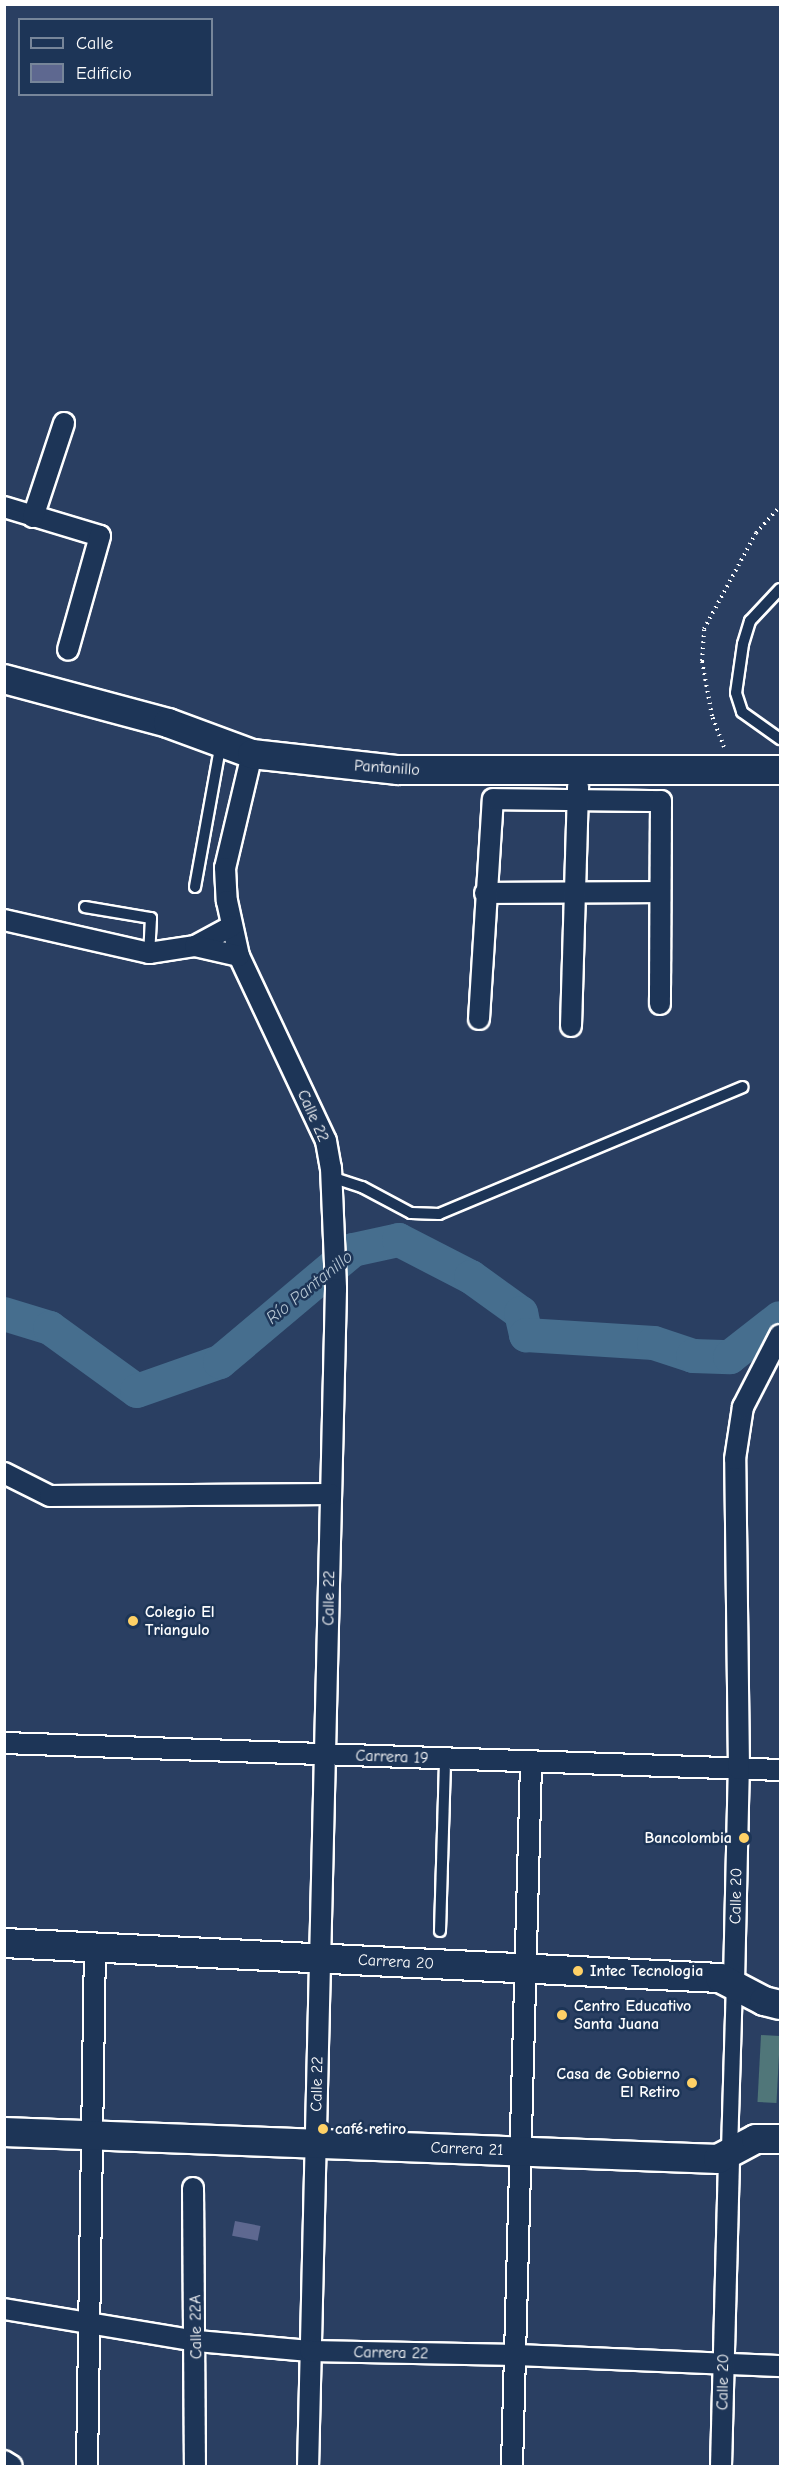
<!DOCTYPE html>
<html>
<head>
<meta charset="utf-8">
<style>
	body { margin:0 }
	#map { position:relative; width:785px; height:2471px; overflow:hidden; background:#2a3f62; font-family:"Comic Neue",sans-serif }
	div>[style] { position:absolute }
	.green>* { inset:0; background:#507679; transform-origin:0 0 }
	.river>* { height:34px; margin:-17px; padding:0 17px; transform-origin:17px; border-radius:17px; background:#466e8e }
	.building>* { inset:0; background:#5e6890; transform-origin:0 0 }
	.path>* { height:4px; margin-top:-2px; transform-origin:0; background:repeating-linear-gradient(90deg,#fff 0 1.5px,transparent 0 6px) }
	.roads { filter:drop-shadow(2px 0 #fff) drop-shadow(-2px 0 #fff) drop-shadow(0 2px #fff) drop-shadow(0 -2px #fff) }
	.service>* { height:10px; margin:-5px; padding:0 5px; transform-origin:5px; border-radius:5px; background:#1d3557 }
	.pedestrian>* { height:15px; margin:-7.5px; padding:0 7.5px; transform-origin:7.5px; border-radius:7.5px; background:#1d3557 }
	.minor>* { height:20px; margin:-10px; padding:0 10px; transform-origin:10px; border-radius:10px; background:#1d3557 }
	.secondary>* { height:28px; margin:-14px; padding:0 14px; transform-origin:14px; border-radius:14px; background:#1d3557 }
	.dots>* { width:16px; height:16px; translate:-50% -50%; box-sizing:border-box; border:3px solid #1d3557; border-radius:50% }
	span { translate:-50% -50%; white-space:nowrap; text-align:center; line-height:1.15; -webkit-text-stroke:5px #1d3557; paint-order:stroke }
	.street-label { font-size:16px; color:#fff }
	.poi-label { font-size:16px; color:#fff; font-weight:700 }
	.left { translate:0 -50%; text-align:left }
	.right { translate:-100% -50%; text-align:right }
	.water-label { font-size:18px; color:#b5c5d2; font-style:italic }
	.frame { position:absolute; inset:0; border:6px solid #fff; pointer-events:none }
	.legend { position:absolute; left:18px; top:18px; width:195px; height:78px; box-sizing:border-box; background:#1d3557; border:2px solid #77869a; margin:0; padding:8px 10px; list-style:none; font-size:18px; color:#fff }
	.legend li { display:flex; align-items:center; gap:12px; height:30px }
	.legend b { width:30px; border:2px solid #77869a }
</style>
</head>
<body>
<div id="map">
	<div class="green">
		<i style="left:761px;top:2035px;width:19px;height:67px;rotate:3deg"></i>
	</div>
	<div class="river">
		<i style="left:4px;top:1314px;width:48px;rotate:16.9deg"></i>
		<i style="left:50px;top:1328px;width:107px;rotate:35.9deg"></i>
		<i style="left:137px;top:1391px;width:88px;rotate:-19.3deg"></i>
		<i style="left:220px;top:1362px;width:174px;rotate:-40.1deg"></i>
		<i style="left:353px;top:1250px;width:47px;rotate:-12.3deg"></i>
		<i style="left:399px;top:1240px;width:81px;rotate:27.2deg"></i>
		<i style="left:471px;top:1277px;width:62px;rotate:35.8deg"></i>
		<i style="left:521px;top:1313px;width:23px;rotate:77deg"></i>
		<i style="left:526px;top:1335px;width:128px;rotate:3.6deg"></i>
		<i style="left:654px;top:1343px;width:41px;rotate:18.4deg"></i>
		<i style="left:693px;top:1356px;width:37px;rotate:2deg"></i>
		<i style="left:730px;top:1357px;width:63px;rotate:-38deg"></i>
	</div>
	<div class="building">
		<i style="left:235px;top:2221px;width:26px;height:15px;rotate:11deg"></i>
	</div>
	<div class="path">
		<i style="left:724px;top:747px;width:33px;rotate:-111deg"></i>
		<i style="left:712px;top:716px;width:56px;rotate:-100.3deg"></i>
		<i style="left:702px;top:661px;width:32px;rotate:-86deg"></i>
		<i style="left:704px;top:629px;width:109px;rotate:-61.6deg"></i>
		<i style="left:756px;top:533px;width:36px;rotate:-48deg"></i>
	</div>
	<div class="roads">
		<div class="service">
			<i style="left:780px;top:589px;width:44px;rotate:133.2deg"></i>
			<i style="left:750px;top:621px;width:24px;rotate:107deg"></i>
			<i style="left:743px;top:644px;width:49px;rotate:98.1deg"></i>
			<i style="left:736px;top:693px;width:20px;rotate:72deg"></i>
			<i style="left:742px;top:712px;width:47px;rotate:35.4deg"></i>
			<i style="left:195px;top:887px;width:147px;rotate:-79.8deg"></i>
			<i style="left:85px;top:907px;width:67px;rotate:9.5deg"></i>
			<i style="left:151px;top:918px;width:35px;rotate:93deg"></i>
			<i style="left:331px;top:1177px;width:33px;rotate:18deg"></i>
			<i style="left:362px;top:1187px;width:55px;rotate:28deg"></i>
			<i style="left:411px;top:1213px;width:28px;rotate:2deg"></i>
			<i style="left:439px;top:1214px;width:329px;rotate:-22.7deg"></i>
			<i style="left:440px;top:1931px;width:172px;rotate:-88.3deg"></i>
		</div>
		<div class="pedestrian">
			<i style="left:729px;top:2150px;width:168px;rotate:-88.3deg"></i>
		</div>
		<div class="minor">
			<i style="left:4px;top:507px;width:100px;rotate:16.8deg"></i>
			<i style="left:100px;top:536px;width:118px;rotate:105.7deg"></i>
			<i style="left:33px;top:517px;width:99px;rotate:-71.7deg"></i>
			<i style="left:252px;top:754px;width:117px;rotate:103.3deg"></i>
			<i style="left:225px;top:868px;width:33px;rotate:87deg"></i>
			<i style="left:227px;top:901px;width:56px;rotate:77.7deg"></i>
			<i style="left:239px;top:956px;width:204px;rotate:64.8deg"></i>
			<i style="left:326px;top:1141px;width:27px;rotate:80deg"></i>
			<i style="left:331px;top:1168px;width:121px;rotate:87.6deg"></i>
			<i style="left:336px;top:1289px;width:1177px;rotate:91.36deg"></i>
			<i style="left:485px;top:893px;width:173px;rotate:-0.3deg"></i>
			<i style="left:4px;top:920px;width:149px;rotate:12.8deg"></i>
			<i style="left:149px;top:953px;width:47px;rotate:-8.7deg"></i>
			<i style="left:195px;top:946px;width:42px;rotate:-28.4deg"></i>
			<i style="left:195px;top:946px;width:45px;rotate:12.8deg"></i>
			<i style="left:479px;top:1019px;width:220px;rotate:-86.4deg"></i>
			<i style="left:493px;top:799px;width:168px;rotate:0.7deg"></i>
			<i style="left:661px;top:801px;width:203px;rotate:90.3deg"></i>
			<i style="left:571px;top:1026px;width:240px;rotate:-88.3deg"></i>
			<i style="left:4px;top:1473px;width:51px;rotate:26.6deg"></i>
			<i style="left:50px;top:1496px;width:281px;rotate:-0.4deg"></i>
			<i style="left:4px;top:1743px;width:776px;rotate:1.99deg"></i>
			<i style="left:734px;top:1982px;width:213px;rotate:-88.7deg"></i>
			<i style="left:739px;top:1769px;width:310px;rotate:-90.7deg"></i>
			<i style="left:735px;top:1459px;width:53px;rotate:-81.3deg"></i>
			<i style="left:743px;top:1407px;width:81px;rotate:-62.8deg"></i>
			<i style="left:193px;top:2188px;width:278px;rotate:89.6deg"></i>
			<i style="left:4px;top:2309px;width:196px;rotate:9.4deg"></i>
			<i style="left:197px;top:2341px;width:113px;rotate:5.1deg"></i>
			<i style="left:310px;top:2351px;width:205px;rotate:1.1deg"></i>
			<i style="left:515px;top:2355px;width:265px;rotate:2.4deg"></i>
			<i style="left:4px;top:2461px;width:9px;rotate:32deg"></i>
			<i style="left:87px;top:2466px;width:518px;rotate:-89.12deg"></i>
			<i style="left:512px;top:2466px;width:704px;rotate:-88.45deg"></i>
			<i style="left:721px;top:2466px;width:316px;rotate:-88.5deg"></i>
		</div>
		<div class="secondary">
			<i style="left:4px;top:679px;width:170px;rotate:15deg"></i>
			<i style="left:168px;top:723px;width:90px;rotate:20.3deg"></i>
			<i style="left:252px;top:754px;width:147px;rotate:6.3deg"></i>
			<i style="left:398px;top:770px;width:382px"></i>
			<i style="left:4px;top:1943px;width:717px;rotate:2.8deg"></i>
			<i style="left:720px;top:1978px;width:50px;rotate:27.6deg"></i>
			<i style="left:764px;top:2001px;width:16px;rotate:14deg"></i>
			<i style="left:4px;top:2132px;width:715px;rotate:2.17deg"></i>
			<i style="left:718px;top:2159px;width:43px;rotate:-27.8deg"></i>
			<i style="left:756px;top:2139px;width:24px"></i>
		</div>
	</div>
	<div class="dots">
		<i style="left:133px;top:1621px;background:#ffd166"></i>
		<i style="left:744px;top:1838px;background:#ffd166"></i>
		<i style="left:578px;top:1971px;background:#ffd166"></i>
		<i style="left:562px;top:2015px;background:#ffd166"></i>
		<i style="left:692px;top:2083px;background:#ffd166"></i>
		<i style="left:323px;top:2129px;background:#ffd166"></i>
	</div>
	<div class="street-label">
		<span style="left:387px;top:768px;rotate:4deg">Pantanillo</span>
		<span style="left:313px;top:1116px;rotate:66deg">Calle 22</span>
		<span style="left:329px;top:1598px;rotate:-89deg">Calle 22</span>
		<span style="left:392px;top:1757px;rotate:2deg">Carrera 19</span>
		<span style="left:736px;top:1896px;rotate:-89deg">Calle 20</span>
		<span style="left:396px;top:1962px;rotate:3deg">Carrera 20</span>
		<span style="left:317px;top:2084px;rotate:-89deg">Calle 22</span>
		<span style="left:467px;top:2149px;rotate:2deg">Carrera 21</span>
		<span style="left:196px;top:2327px;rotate:-91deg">Calle 22A</span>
		<span style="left:391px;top:2353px;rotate:1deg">Carrera 22</span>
		<span style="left:723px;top:2382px;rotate:-89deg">Calle 20</span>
	</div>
	<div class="poi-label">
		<span class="left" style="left:145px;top:1621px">Colegio El<br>Triangulo</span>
		<span class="right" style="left:732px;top:1838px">Bancolombia</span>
		<span class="left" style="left:590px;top:1971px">Intec Tecnologia</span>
		<span class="left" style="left:574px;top:2015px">Centro Educativo<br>Santa Juana</span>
		<span class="right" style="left:680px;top:2083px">Casa de Gobierno<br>El Retiro</span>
		<span class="left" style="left:335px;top:2129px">café retiro</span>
	</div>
	<div class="water-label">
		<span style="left:310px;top:1288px;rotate:-39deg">Río Pantanillo</span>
	</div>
	<div class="frame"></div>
	<ul class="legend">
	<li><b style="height:8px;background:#1d3557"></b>Calle</li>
	<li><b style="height:16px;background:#5e6890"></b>Edificio</li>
	</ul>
</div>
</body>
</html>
